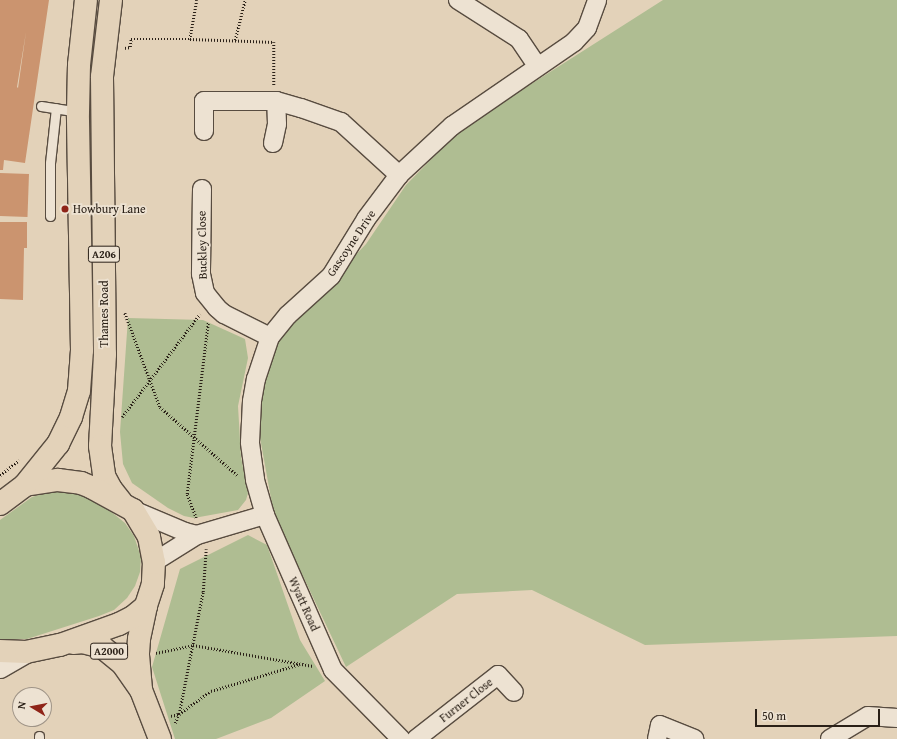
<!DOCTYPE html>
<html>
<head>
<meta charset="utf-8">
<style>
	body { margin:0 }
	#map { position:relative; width:897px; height:739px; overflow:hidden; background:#e3d2b9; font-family:"Gentium Book Plus",serif }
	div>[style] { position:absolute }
	.green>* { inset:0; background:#afbd92 }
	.building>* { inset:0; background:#cb946f; transform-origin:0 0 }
	.path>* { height:2.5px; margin-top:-1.25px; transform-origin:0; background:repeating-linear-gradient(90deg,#2a2017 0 1px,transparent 0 3px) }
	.roads { filter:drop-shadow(1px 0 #584c40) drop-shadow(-1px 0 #584c40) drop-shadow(0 1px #584c40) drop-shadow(0 -1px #584c40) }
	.lane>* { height:9px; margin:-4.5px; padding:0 4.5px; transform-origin:4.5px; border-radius:4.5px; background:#ede2d2 }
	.street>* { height:18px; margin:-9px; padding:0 9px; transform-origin:9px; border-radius:9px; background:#ede2d2 }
	.secondary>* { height:22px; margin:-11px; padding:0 11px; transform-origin:11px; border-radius:11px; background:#ede2d2 }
	.primary>* { height:22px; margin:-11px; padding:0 11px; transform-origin:11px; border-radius:11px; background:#e3d2b9 }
	.dots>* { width:11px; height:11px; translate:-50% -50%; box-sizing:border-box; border:2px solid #ede2d2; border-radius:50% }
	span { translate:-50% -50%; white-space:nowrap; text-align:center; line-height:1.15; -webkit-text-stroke:3.5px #ede2d2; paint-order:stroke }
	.shield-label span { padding:1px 3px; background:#ede2d2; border:1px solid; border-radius:3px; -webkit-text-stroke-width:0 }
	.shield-label { font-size:11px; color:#2a2017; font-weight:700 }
	.poi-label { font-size:12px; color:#2a2017 }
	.left { translate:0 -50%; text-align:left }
	.street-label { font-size:12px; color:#2a2017 }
	.north { position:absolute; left:12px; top:687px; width:40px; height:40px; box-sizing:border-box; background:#ede2d2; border:1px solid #9f9487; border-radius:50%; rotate:280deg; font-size:11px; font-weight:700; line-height:16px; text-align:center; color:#2a2017 }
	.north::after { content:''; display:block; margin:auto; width:14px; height:18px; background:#8f2418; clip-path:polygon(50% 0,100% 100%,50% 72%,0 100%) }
	.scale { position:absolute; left:755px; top:709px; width:125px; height:18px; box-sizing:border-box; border:2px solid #2a2017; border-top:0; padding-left:5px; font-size:12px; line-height:14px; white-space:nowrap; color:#2a2017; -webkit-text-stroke:3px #ede2d2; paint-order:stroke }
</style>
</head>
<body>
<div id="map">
	<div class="green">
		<i style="clip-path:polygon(663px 0,897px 0,897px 636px,645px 645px,532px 590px,457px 594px,346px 667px,274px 515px,259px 432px,263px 381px,283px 332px,366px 244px,406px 185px,462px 128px)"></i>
		<i style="clip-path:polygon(128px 318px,203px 320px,245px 339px,248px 358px,238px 406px,241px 457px,248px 493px,246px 500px,238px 510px,194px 518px,184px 516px,168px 508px,132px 483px,123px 464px,120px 432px)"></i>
		<i style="clip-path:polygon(56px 490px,79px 493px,104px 506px,125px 523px,134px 536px,141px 557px,140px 572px,135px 586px,127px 598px,114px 610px,99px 616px,27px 639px,0 639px,0 520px,32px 497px)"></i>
		<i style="clip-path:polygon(248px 535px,267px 545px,300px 640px,325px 681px,271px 718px,216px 739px,175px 739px,152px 667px,180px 569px)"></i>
	</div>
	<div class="building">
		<i style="clip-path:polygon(evenodd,0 0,49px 0,25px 163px,4px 160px,3px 170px,0 170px,0 0,26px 32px,18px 88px,17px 87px,26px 32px)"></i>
		<i style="left:0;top:173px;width:29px;height:43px;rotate:2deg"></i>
		<i style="clip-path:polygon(0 222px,27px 222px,27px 248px,24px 248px,23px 300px,0 299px)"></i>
	</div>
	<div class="path">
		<i style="left:197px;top:0;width:40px;rotate:100deg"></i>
		<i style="left:190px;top:39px;width:84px;rotate:2deg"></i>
		<i style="left:274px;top:42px;width:43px;rotate:90deg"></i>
		<i style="left:235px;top:40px;width:41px;rotate:-76deg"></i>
		<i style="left:125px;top:48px;width:5px;rotate:-11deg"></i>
		<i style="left:130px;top:47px;width:8px;rotate:-83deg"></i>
		<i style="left:131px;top:39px;width:59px"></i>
		<i style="left:125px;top:313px;width:100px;rotate:69.6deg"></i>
		<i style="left:160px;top:407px;width:103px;rotate:41.4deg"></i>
		<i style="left:122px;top:417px;width:129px;rotate:-52.9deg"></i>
		<i style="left:0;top:475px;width:24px;rotate:-38deg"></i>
		<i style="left:196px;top:518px;width:26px;rotate:-111deg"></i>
		<i style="left:187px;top:494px;width:173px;rotate:-83deg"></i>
		<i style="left:156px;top:653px;width:38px;rotate:-12deg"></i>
		<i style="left:193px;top:645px;width:122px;rotate:9.9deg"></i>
		<i style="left:171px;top:716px;width:8px;rotate:-14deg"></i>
		<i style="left:179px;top:714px;width:39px;rotate:-36deg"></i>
		<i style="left:211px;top:691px;width:93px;rotate:-16.9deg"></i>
		<i style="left:175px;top:723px;width:10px;rotate:-66deg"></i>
		<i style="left:179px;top:714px;width:124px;rotate:-78.9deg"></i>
		<i style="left:203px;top:592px;width:43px;rotate:-86deg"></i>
	</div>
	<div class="roads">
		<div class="lane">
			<i style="left:41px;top:106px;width:37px;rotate:9deg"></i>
			<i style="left:50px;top:216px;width:53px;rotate:-90deg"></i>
			<i style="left:50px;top:163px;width:55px;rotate:-83.8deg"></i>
			<i style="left:39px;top:736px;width:3px;rotate:90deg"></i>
		</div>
		<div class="street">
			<i style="left:458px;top:0;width:72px;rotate:32.6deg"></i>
			<i style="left:519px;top:39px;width:32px;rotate:56deg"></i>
			<i style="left:204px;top:131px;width:30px;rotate:-90deg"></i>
			<i style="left:204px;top:101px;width:72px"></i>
			<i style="left:276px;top:101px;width:26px;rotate:16deg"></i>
			<i style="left:301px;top:108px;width:42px;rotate:19.3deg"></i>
			<i style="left:341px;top:122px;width:79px;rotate:42.4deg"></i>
			<i style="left:273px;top:143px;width:19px;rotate:-78deg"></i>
			<i style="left:277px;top:124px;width:23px;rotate:-92deg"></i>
			<i style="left:202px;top:189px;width:85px;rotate:90.7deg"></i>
			<i style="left:201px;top:274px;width:19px;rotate:78deg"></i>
			<i style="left:205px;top:293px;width:19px;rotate:51deg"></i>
			<i style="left:217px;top:308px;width:9px;rotate:41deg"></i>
			<i style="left:224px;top:314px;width:51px;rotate:26.6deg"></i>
			<i style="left:133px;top:510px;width:56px;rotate:22.9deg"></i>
			<i style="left:185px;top:532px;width:12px;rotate:14deg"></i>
			<i style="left:197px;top:535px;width:71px;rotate:-16.4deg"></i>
			<i style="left:154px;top:562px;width:51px;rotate:-32.1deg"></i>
			<i style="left:401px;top:739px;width:97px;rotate:-134.6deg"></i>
			<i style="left:333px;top:670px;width:169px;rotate:-113.7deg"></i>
			<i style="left:265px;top:515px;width:37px;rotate:-106deg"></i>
			<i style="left:255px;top:479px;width:37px;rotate:-98deg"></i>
			<i style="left:250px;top:442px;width:41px;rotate:-87.2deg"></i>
			<i style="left:252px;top:401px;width:22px;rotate:-80deg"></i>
			<i style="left:256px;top:379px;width:44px;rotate:-71.6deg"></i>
			<i style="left:270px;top:337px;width:28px;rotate:-51deg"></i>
			<i style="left:288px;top:315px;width:58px;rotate:-42.2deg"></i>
			<i style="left:331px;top:276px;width:67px;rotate:-58.4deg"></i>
			<i style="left:366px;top:219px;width:55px;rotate:-53.1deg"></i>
			<i style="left:399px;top:175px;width:72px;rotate:-42.8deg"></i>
			<i style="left:452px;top:126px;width:148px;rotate:-34.5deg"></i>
			<i style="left:574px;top:42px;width:19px;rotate:-47deg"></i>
			<i style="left:587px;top:28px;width:30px;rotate:-70deg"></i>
			<i style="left:416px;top:739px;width:104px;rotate:-38deg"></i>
			<i style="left:498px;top:675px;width:23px;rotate:47deg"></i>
			<i style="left:657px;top:739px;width:14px;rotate:-78deg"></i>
			<i style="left:660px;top:725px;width:37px;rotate:22deg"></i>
			<i style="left:830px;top:739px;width:44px;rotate:-31.2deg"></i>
			<i style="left:868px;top:716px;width:29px;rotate:4deg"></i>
		</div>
		<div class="secondary">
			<i style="left:0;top:667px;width:30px;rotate:-30deg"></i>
		</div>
		<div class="primary">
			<i style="left:111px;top:0;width:78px;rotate:96.7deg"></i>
			<i style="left:102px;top:77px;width:277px;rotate:89.4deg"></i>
			<i style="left:105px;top:354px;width:92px;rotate:93.1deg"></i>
			<i style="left:100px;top:446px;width:30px;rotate:82deg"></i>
			<i style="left:104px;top:476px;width:15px;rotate:62deg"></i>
			<i style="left:111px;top:489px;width:16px;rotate:52deg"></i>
			<i style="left:25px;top:485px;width:33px;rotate:-9deg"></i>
			<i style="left:58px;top:480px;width:23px;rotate:7deg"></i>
			<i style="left:81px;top:483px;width:11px;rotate:22deg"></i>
			<i style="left:91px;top:487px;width:48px;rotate:28.7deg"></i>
			<i style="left:133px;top:510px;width:31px;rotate:59deg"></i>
			<i style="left:149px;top:537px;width:25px;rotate:79deg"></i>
			<i style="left:154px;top:562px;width:22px;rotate:93deg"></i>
			<i style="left:153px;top:584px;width:23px;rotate:108deg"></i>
			<i style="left:146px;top:606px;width:34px;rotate:102deg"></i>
			<i style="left:139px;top:639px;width:16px;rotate:94deg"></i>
			<i style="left:138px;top:655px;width:35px;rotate:85deg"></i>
			<i style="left:141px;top:690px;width:53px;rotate:68.8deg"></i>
			<i style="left:0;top:504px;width:31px;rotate:-37deg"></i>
			<i style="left:25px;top:485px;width:53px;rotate:-51.2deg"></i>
			<i style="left:58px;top:444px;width:30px;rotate:-64deg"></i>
			<i style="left:71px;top:417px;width:27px;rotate:-73deg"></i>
			<i style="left:79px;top:391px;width:41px;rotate:-85.8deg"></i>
			<i style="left:82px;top:350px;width:238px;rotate:-91deg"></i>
			<i style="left:78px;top:112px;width:47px;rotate:-88.8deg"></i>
			<i style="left:79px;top:65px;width:65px;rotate:-83.9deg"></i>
			<i style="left:73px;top:643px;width:10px;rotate:-6deg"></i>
			<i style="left:83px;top:642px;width:20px;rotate:15deg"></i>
			<i style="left:102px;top:647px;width:26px;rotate:39deg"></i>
			<i style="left:122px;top:663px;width:32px;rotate:55deg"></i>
			<i style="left:0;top:651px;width:26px;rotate:2deg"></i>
			<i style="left:26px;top:652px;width:35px;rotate:-12deg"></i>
			<i style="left:60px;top:645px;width:63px;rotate:-19.6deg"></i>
			<i style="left:119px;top:624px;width:16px;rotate:-27deg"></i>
			<i style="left:133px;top:617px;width:17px;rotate:-40deg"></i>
		</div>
	</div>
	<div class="dots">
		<i style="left:65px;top:209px;background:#8f2418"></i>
	</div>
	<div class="shield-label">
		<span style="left:104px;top:254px">A206</span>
		<span style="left:109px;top:651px">A2000</span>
	</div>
	<div class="poi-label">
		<span class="left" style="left:73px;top:209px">Howbury Lane</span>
	</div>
	<div class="street-label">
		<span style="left:351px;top:243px;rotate:-56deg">Gascoyne Drive</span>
		<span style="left:202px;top:245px;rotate:-91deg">Buckley Close</span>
		<span style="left:104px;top:314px;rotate:-90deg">Thames Road</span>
		<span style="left:304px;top:604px;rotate:66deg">Wyatt Road</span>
		<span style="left:466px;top:700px;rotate:-38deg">Furner Close</span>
	</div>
	<div class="north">N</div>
	<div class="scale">50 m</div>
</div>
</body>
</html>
